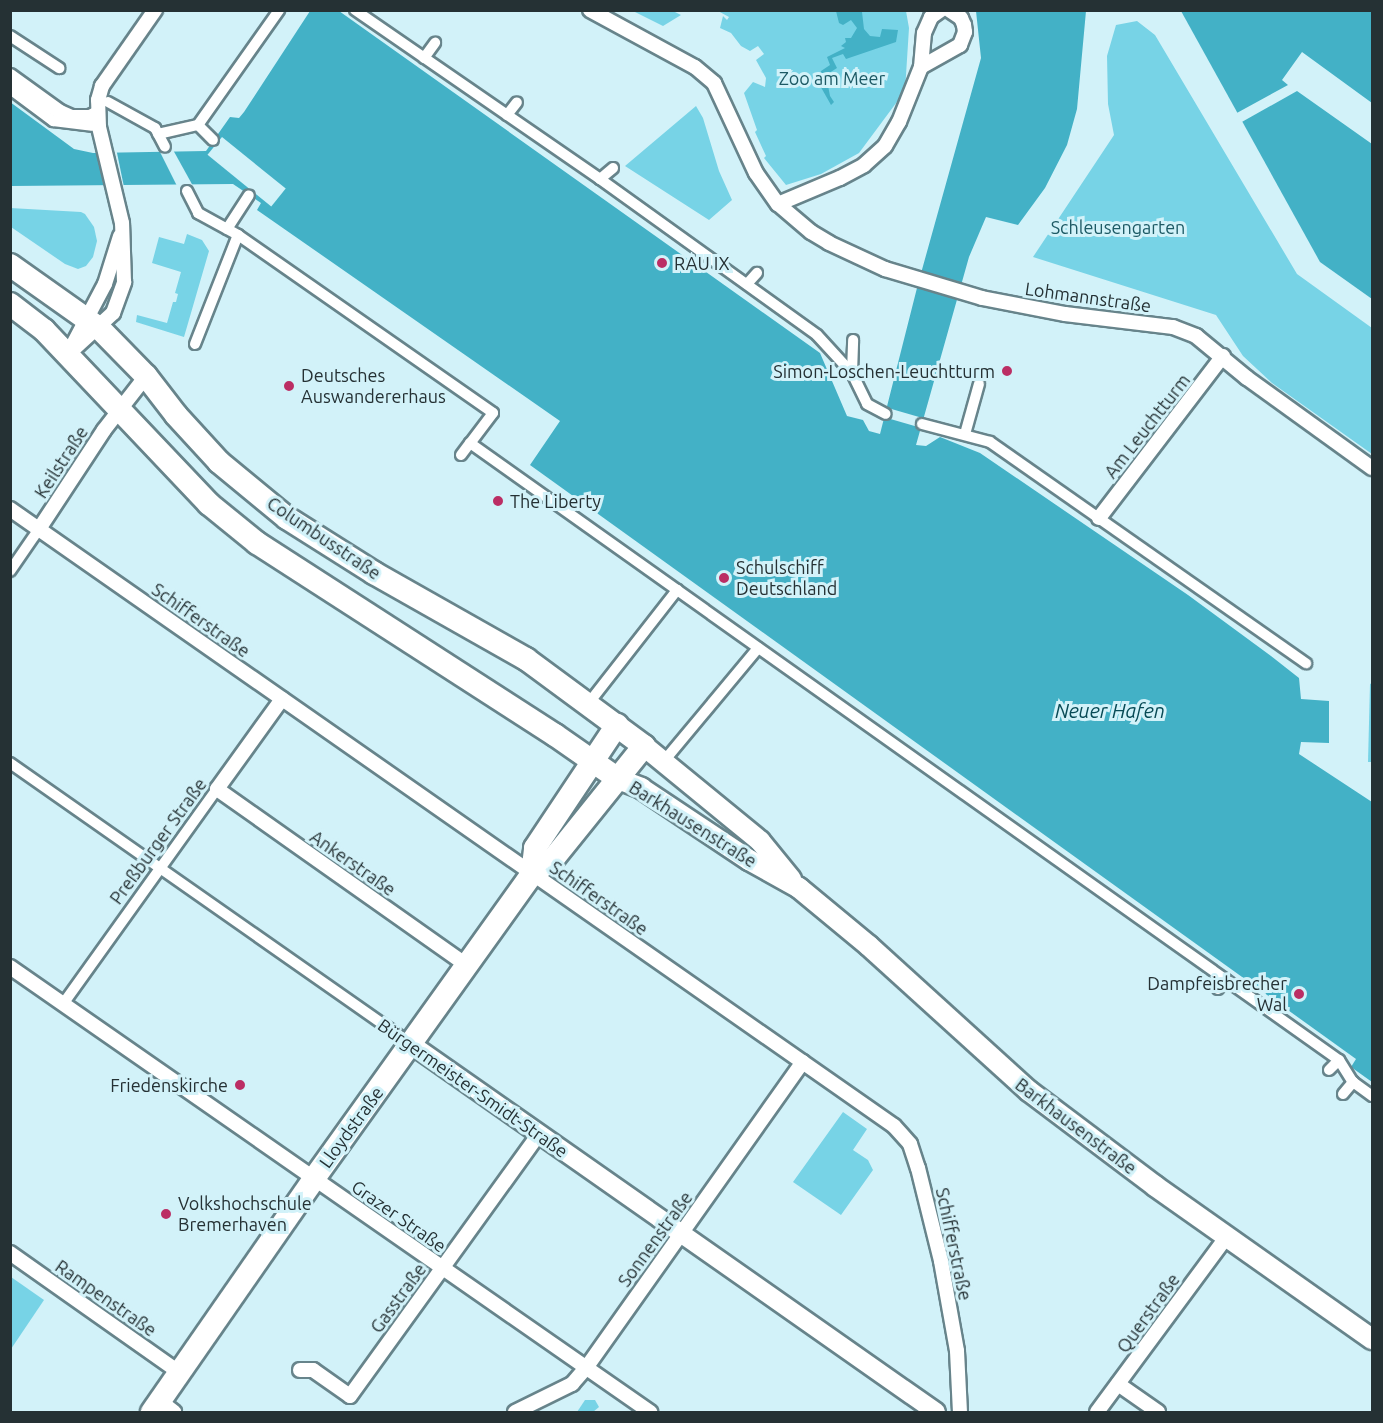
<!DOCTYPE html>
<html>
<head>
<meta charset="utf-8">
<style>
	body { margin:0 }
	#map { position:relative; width:1383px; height:1423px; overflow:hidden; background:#d2f2f9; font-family:Ubuntu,sans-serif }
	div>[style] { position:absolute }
	.green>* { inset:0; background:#77d3e6 }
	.water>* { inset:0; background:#43b1c6 }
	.pier>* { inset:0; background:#d2f2f9; transform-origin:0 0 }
	.roads { filter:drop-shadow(2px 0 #67848b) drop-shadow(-2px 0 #67848b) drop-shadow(0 2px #67848b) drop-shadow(0 -2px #67848b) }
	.pedestrian>* { height:10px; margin:-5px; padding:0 5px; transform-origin:5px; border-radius:5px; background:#fff }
	.minor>* { height:14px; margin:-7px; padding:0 7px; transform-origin:7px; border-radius:7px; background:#fff }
	.tertiary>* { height:18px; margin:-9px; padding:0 9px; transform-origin:9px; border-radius:9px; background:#fff }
	.secondary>* { height:20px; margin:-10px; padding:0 10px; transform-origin:10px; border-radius:10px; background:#fff }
	.primary>* { height:22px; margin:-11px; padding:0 11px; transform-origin:11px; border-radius:11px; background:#fff }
	.dots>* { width:16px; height:16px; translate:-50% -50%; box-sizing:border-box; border:3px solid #d2f2f9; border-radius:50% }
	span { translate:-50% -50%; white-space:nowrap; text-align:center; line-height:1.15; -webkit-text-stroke:6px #d2f2f9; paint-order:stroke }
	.park-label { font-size:18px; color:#1d5a65 }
	.poi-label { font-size:18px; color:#253134 }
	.left { translate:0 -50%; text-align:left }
	.right { translate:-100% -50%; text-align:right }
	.street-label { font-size:18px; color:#253134 }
	.water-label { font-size:20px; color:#084b56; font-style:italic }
	.frame { position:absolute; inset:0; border:12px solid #253134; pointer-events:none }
</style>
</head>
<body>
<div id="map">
	<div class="green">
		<i style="clip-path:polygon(633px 11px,673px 11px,681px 15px,663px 26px)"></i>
		<i style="clip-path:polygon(718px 11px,906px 11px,909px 28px,905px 91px,859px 153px,821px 174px,786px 185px,764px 158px,766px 156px,755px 132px,757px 130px,744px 93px,753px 82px,765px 87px,766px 78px,756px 60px,764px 54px,758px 46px,750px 51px,741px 46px,731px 33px,720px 28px,723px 16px,727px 20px,729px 17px)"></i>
		<i style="clip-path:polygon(1137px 21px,1155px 35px,1297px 274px,1372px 328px,1372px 454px,1272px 383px,1243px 356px,1216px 315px,1033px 257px,1114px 135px,1108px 104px,1107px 56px,1116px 25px)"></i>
		<i style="clip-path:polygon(696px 106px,703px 118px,719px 171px,732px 200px,709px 220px,625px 166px)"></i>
		<i style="clip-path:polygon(10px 208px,81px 212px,85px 214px,94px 227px,97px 241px,93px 257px,86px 266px,78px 269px,65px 264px,11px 227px)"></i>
		<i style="clip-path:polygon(187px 234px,202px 240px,209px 251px,184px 337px,136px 322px,137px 315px,167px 323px,173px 302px,176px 302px,178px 294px,175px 293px,181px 272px,152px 263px,159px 237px,184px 244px)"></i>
		<i style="clip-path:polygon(1372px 683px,1372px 762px,1368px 762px,1370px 684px)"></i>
		<i style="clip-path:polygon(843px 1112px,867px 1129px,853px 1150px,868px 1160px,873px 1170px,841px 1215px,793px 1182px)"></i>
		<i style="clip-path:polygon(11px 1277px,44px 1300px,11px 1349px)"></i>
		<i style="clip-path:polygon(585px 1400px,595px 1400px,599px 1407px,593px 1412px,577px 1412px)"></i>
	</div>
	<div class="water">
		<i style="clip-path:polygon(310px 11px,339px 11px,820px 353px,847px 416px,863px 420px,869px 431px,880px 434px,918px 284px,981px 58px,976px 11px,1086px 11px,1077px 109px,1067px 145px,1045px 188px,1018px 225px,986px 217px,969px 257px,916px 445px,926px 446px,940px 437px,980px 453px,1188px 595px,1271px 656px,1299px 678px,1301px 699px,1329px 701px,1329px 743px,1301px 742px,1299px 754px,1372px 802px,1372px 1082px,1351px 1067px,1356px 1059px,530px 465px,560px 421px,257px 210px,261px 203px,233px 184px,11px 186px,10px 102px,74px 149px,93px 153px,206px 151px,230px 117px,239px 118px,244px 112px)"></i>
		<i style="clip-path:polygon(836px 11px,862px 12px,864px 29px,870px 36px,880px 37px,882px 29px,898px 30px,896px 42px,846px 59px,843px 54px,832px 58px,837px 68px,826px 75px,830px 96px,834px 102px,831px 105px,818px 82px,821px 71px,830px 65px,827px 57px,845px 48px,841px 46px,846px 42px,845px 38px,851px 38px,857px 28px,851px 20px,843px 25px,839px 23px)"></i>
		<i style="clip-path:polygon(1181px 11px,1372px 11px,1372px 299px,1320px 262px)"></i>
	</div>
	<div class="pier">
		<i style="clip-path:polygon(1302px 52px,1372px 103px,1372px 144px,1297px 91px,1240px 123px,1235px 114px,1288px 85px,1282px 80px)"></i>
		<i style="left:222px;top:137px;width:82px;height:23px;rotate:39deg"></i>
		<i style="clip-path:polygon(116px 148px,124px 187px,104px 187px,96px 151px)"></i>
		<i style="clip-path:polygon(163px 148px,172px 148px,193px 186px,177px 186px,159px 150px)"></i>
		<i style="left:888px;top:408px;width:36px;height:10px;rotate:16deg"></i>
	</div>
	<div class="roads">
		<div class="pedestrian">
			<i style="left:355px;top:10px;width:298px;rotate:34.6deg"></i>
			<i style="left:600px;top:179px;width:267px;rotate:35.7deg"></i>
			<i style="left:817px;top:335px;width:52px;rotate:47.4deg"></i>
			<i style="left:852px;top:373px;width:34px;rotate:64deg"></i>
			<i style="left:867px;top:404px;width:21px;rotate:28deg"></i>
			<i style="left:10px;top:36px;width:59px;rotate:33.1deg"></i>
			<i style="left:424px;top:58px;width:19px;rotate:-54deg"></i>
			<i style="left:10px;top:89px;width:54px;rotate:36.7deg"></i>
			<i style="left:53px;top:121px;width:39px;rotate:7deg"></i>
			<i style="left:108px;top:102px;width:54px;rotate:29deg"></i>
			<i style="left:155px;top:128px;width:21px;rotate:62deg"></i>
			<i style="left:507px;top:115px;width:16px;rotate:-52deg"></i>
			<i style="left:198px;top:125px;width:21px;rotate:45deg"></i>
			<i style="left:158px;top:134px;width:41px;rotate:-12.7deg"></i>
			<i style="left:198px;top:125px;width:141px;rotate:-54.8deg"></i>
			<i style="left:600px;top:179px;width:17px;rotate:-40deg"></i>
			<i style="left:187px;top:191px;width:25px;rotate:63deg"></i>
			<i style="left:198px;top:213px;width:46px;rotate:28.8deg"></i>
			<i style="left:238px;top:235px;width:311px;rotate:34.9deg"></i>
			<i style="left:493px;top:413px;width:38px;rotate:127deg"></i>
			<i style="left:470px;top:443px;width:1066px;rotate:35.38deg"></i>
			<i style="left:1339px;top:1060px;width:26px;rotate:58deg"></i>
			<i style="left:1353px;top:1082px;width:24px;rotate:36deg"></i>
			<i style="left:227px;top:229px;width:40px;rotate:-57.1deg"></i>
			<i style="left:747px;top:284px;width:15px;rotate:-48deg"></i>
			<i style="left:195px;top:344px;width:117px;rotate:-68.5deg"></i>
			<i style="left:852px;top:373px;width:33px;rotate:-88deg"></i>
			<i style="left:922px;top:424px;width:70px;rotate:14.8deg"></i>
			<i style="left:990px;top:442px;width:386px;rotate:35deg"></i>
			<i style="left:965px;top:434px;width:52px;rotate:-74.4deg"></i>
			<i style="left:461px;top:455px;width:15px;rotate:-53deg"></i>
			<i style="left:10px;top:571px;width:51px;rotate:-55.4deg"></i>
			<i style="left:588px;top:704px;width:145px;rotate:-52deg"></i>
			<i style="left:664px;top:761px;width:147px;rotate:-50.2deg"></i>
			<i style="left:10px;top:763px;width:490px;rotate:35deg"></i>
			<i style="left:1218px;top:989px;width:12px;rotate:-48deg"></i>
			<i style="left:63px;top:1004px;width:264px;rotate:-54.4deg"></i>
			<i style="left:1329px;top:1070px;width:14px;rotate:-45deg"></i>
			<i style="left:1343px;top:1094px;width:16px;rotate:-50deg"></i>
		</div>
		<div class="minor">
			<i style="left:590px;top:10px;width:119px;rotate:28.5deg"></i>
			<i style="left:695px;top:67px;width:25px;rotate:40deg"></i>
			<i style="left:714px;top:83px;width:99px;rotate:65deg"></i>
			<i style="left:756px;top:173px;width:38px;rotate:55deg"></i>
			<i style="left:778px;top:204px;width:43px;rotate:40.3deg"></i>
			<i style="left:811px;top:232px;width:21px;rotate:31deg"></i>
			<i style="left:829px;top:243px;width:62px;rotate:24.9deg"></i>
			<i style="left:885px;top:269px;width:101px;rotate:16.6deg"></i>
			<i style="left:982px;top:298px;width:85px;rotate:10.9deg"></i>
			<i style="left:1065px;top:314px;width:109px;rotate:6.9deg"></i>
			<i style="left:1173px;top:327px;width:25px;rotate:21deg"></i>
			<i style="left:1196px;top:336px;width:66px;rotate:39.5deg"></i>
			<i style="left:1247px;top:378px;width:154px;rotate:35.8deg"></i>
			<i style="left:921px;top:67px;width:45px;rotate:-29.4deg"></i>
			<i style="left:960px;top:45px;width:14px;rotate:-69deg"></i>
			<i style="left:965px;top:32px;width:7px;rotate:-98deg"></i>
			<i style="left:964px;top:25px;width:8px;rotate:-113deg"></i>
			<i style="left:961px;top:18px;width:14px;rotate:-146deg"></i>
			<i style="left:10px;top:76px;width:62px;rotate:35.8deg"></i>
			<i style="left:60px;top:112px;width:13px;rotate:23deg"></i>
			<i style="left:72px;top:117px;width:18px"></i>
			<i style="left:90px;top:117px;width:9px;rotate:-27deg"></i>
			<i style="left:778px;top:204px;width:67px;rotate:-22.8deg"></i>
			<i style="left:840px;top:178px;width:27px;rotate:-28deg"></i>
			<i style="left:864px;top:165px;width:28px;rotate:-42deg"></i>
			<i style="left:885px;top:146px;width:28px;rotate:-60deg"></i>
			<i style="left:899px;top:122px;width:59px;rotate:-68.2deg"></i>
			<i style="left:921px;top:67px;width:34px;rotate:-85deg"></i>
			<i style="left:924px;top:33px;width:17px;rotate:-66deg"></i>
			<i style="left:931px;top:17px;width:12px;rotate:-35deg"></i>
			<i style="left:70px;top:350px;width:75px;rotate:-62.1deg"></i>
			<i style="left:105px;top:284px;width:50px;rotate:-72.6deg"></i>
			<i style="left:66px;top:356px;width:64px;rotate:-42.5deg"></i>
			<i style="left:113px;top:313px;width:33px;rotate:-70deg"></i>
			<i style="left:124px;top:282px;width:59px;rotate:-91.9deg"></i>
			<i style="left:122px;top:223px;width:99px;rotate:-103.5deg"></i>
			<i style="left:99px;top:127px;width:27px;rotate:-92deg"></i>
			<i style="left:98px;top:100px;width:15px;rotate:-74deg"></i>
			<i style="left:102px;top:86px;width:93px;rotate:-55.1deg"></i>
			<i style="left:10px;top:509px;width:1078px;rotate:34.91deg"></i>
			<i style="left:894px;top:1126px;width:24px;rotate:48deg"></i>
			<i style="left:910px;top:1144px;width:25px;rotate:72deg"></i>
			<i style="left:918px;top:1168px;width:96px;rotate:76.1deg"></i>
			<i style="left:941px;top:1261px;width:91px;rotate:79.9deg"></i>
			<i style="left:957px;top:1351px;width:61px;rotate:87.2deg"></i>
			<i style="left:1099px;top:518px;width:204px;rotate:-52.6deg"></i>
			<i style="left:39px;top:529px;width:118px;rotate:-56.7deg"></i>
			<i style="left:104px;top:430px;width:68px;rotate:-52.1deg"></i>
			<i style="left:282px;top:699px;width:111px;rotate:125.8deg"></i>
			<i style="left:217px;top:789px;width:307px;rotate:35.2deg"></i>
			<i style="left:10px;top:967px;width:780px;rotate:34.81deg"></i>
			<i style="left:10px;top:1253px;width:208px;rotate:35.2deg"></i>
			<i style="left:300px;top:1370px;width:13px"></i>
			<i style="left:313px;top:1370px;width:45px;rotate:35.1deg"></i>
			<i style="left:350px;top:1396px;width:323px;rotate:-54.2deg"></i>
			<i style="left:1118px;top:1384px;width:49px;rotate:35deg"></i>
			<i style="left:160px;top:1401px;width:18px;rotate:38deg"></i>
			<i style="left:515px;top:1412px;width:64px;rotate:-26.2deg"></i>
			<i style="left:572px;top:1384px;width:21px;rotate:-49deg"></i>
			<i style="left:586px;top:1368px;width:375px;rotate:-54.7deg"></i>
			<i style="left:1097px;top:1412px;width:219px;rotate:-53.5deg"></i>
		</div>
		<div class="tertiary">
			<i style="left:411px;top:1044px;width:641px;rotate:35.03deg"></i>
		</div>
		<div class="secondary">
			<i style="left:644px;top:746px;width:150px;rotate:39.3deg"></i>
			<i style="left:760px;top:841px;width:49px;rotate:50.8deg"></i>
			<i style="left:618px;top:779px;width:25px;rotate:21deg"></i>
			<i style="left:641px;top:788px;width:130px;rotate:33.7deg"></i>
			<i style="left:749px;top:860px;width:57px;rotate:29.2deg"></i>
			<i style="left:799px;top:888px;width:91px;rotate:39.6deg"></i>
			<i style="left:869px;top:946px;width:216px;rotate:42.2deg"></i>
			<i style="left:1029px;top:1091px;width:158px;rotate:37deg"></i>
			<i style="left:1155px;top:1186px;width:266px;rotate:35.2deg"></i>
		</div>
		<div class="primary">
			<i style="left:10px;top:265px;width:109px;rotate:35.3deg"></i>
			<i style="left:99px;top:328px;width:67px;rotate:45.6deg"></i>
			<i style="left:146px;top:376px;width:49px;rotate:52.4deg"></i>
			<i style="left:176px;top:415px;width:64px;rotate:47.5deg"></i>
			<i style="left:219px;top:462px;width:88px;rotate:39.5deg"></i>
			<i style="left:287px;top:518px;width:103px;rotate:32.3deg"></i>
			<i style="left:374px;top:573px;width:175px;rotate:29.5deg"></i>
			<i style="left:526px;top:659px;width:147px;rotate:36.4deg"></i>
			<i style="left:644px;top:746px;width:144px;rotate:128.8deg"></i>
			<i style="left:554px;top:858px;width:27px;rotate:144deg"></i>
			<i style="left:532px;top:874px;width:375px;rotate:125.6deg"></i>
			<i style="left:314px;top:1179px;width:284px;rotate:124.8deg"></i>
			<i style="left:10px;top:304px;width:43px;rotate:37.4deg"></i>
			<i style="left:44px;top:330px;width:240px;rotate:46.5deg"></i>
			<i style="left:209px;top:504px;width:62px;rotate:39.1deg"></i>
			<i style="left:257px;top:543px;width:354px;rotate:32.8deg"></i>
			<i style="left:555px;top:735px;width:77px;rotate:34.9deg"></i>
			<i style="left:532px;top:874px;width:26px;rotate:-83deg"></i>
			<i style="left:535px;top:848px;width:148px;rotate:-56.3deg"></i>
		</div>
	</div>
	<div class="dots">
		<i style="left:662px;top:263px;background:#bb2e64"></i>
		<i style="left:1007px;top:371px;background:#bb2e64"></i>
		<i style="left:289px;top:386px;background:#bb2e64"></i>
		<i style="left:498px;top:501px;background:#bb2e64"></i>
		<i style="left:724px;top:578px;background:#bb2e64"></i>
		<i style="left:1299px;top:994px;background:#bb2e64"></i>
		<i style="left:240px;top:1085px;background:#bb2e64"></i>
		<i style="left:166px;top:1214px;background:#bb2e64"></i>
	</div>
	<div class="park-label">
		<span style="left:832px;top:78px">Zoo am Meer</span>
		<span style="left:1118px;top:227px">Schleusengarten</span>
	</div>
	<div class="poi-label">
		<span class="left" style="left:674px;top:263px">RAU IX</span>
		<span class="right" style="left:995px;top:371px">Simon-Loschen-Leuchtturm</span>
		<span class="left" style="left:301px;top:386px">Deutsches<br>Auswandererhaus</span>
		<span class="left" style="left:510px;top:501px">The Liberty</span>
		<span class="left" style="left:736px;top:578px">Schulschiff<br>Deutschland</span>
		<span class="right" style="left:1287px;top:994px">Dampfeisbrecher<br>Wal</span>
		<span class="right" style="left:228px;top:1085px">Friedenskirche</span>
		<span class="left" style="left:178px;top:1214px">Volkshochschule<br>Bremerhaven</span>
	</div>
	<div class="street-label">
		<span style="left:1088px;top:297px;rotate:8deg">Lohmannstraße</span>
		<span style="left:1147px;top:426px;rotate:-52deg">Am Leuchtturm</span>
		<span style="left:61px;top:462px;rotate:-57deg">Keilstraße</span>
		<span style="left:324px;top:538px;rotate:34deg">Columbusstraße</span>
		<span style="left:201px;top:620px;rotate:35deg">Schifferstraße</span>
		<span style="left:693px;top:824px;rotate:32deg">Barkhausenstraße</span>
		<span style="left:158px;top:841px;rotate:-54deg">Preßburger Straße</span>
		<span style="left:353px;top:863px;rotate:35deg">Ankerstraße</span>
		<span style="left:599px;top:898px;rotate:35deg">Schifferstraße</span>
		<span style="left:473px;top:1088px;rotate:35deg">Bürgermeister-Smidt-Straße</span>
		<span style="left:1076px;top:1126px;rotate:37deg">Barkhausenstraße</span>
		<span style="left:351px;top:1127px;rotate:-54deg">Lloydstraße</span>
		<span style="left:399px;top:1216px;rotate:35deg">Grazer Straße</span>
		<span style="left:655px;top:1239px;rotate:-54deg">Sonnenstraße</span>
		<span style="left:954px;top:1244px;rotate:78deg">Schifferstraße</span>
		<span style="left:106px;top:1298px;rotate:35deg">Rampenstraße</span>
		<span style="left:398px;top:1298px;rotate:-54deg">Gasstraße</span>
		<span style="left:1148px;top:1313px;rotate:-54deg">Querstraße</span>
	</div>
	<div class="water-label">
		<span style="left:1110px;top:710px">Neuer Hafen</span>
	</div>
	<div class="frame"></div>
</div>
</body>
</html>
